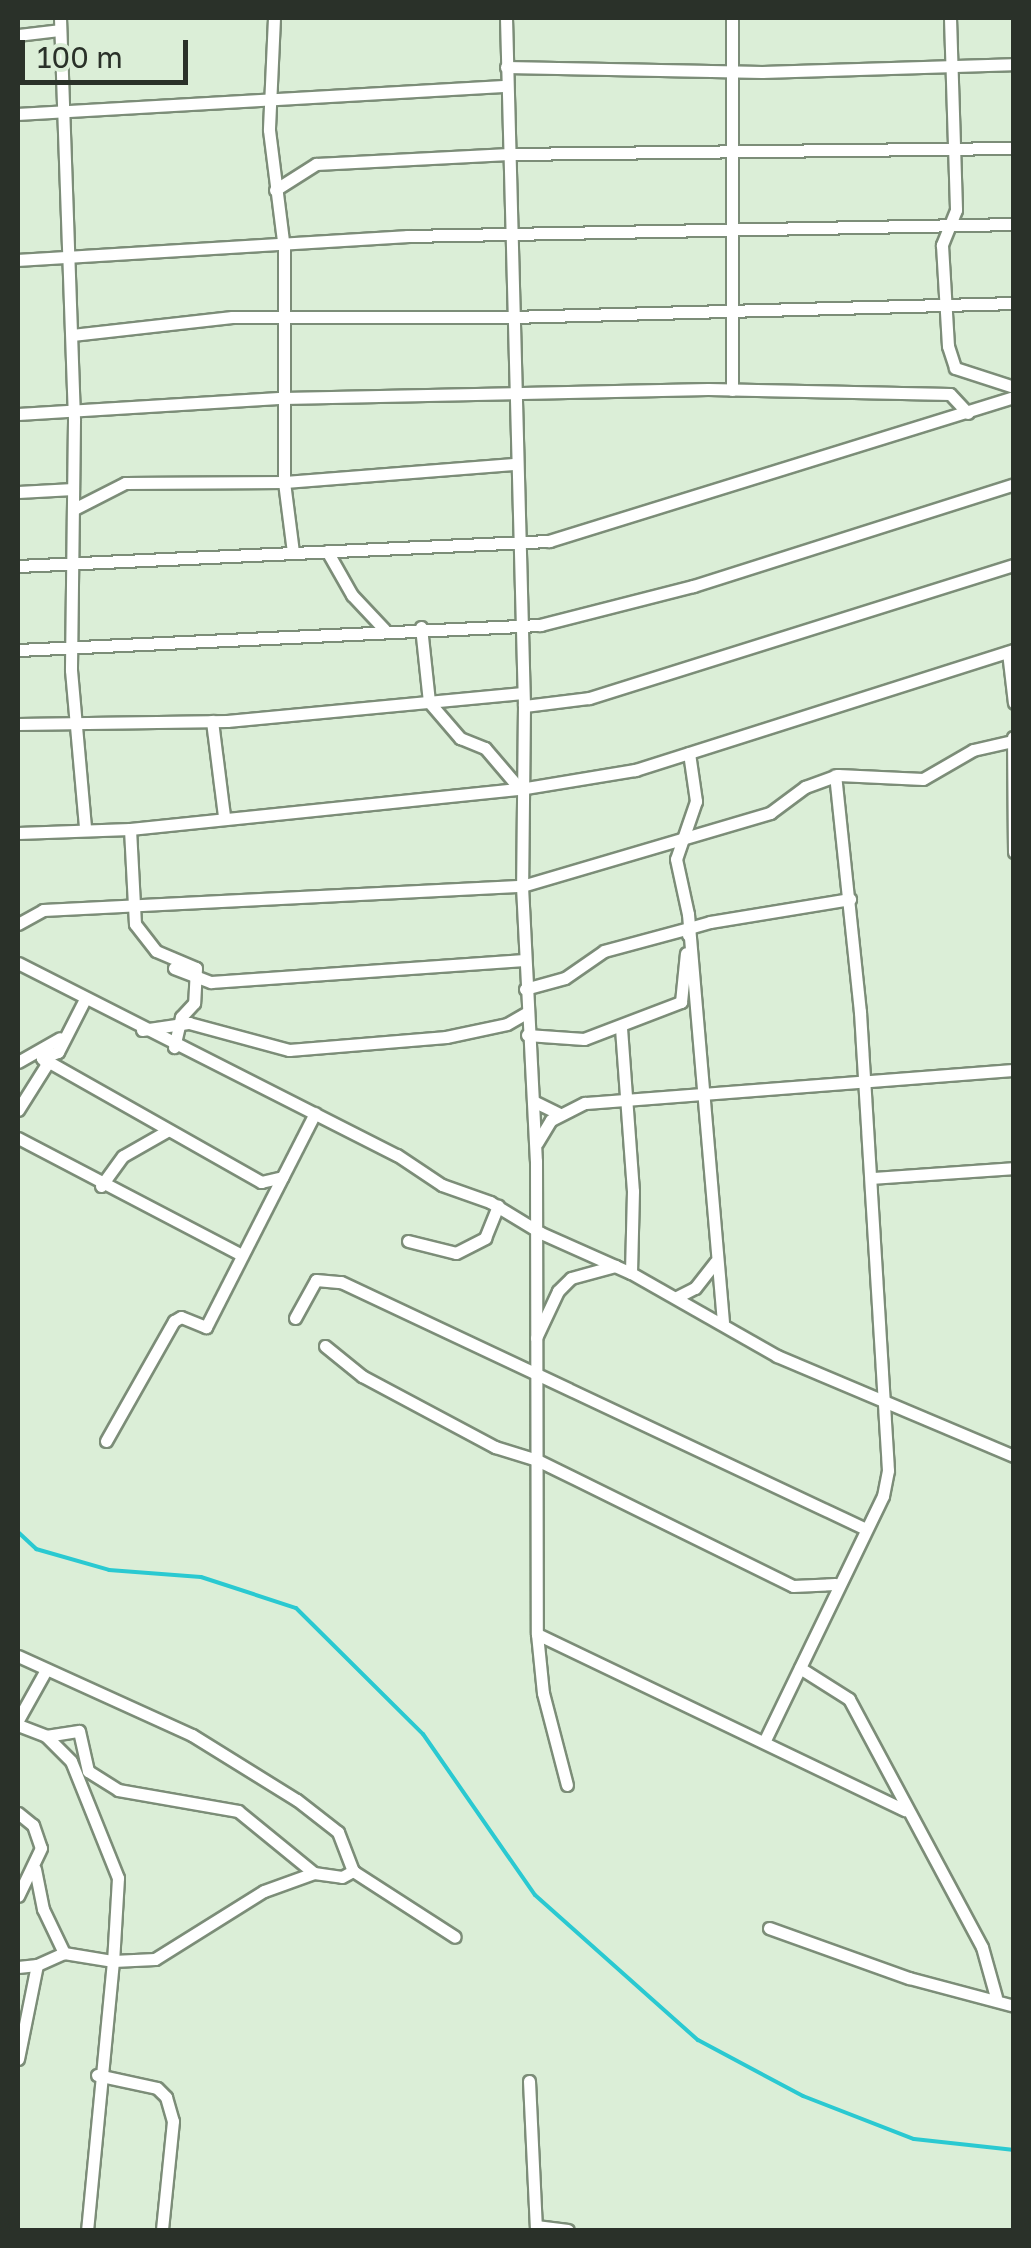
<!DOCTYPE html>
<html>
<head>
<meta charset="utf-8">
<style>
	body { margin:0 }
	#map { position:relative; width:1031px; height:2248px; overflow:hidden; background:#dbeed7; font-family:"Golos Text",sans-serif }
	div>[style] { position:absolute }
	.stream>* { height:4px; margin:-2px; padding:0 2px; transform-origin:2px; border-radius:2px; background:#2ac9d1 }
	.roads { filter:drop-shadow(2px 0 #7c8d78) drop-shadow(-2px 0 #7c8d78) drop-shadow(0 2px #7c8d78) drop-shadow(0 -2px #7c8d78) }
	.minor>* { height:11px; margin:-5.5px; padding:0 5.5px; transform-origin:5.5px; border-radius:5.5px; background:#fff }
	span { translate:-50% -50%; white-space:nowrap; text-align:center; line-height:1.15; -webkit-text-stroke:9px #dbeed7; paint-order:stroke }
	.frame { position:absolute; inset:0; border:20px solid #2a3129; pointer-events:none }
	.scale { position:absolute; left:20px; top:40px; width:168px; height:45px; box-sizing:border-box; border:5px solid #2a3129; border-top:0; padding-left:12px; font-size:30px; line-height:35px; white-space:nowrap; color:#2a3129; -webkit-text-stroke:8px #dbeed7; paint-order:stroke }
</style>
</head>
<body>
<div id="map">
	<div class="stream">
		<i style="left:18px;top:1532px;width:25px;rotate:43deg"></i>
		<i style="left:36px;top:1549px;width:76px;rotate:16deg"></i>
		<i style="left:109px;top:1570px;width:92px;rotate:4.4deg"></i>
		<i style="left:201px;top:1577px;width:100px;rotate:18.1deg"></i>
		<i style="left:296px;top:1608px;width:179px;rotate:44.8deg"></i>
		<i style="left:423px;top:1734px;width:196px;rotate:55.2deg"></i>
		<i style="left:535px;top:1895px;width:218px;rotate:41.7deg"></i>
		<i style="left:698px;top:2040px;width:119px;rotate:28.1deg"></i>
		<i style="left:803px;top:2096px;width:119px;rotate:21.2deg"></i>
		<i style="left:914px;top:2139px;width:101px;rotate:6.3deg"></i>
	</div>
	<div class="roads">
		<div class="minor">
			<i style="left:60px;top:18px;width:403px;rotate:88deg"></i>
			<i style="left:74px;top:421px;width:249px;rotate:90.7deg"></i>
			<i style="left:71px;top:670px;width:159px;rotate:84.9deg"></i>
			<i style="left:274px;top:18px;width:112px;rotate:92.6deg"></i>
			<i style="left:269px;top:130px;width:119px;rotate:82.8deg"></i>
			<i style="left:284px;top:248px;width:234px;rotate:90deg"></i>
			<i style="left:284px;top:482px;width:71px;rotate:82.7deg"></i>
			<i style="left:506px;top:18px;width:688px;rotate:88.5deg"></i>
			<i style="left:524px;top:706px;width:180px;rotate:90.6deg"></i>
			<i style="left:522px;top:886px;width:275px;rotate:87.1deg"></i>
			<i style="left:536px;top:1161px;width:473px;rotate:89.9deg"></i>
			<i style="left:537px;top:1634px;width:59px;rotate:84.2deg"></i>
			<i style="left:543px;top:1693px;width:95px;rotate:75.4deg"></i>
			<i style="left:732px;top:18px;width:372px;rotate:90deg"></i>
			<i style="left:950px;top:18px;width:192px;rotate:88.2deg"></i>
			<i style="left:956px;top:210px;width:38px;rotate:112deg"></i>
			<i style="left:942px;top:245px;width:101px;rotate:86.6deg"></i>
			<i style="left:948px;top:346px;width:23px;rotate:72deg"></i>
			<i style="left:955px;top:368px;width:62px;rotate:17.9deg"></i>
			<i style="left:18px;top:35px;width:42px;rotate:-6.8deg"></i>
			<i style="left:506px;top:67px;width:256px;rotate:1.1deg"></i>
			<i style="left:762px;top:72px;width:252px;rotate:-1.8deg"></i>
			<i style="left:18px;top:114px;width:489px;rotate:-3.3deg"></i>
			<i style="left:275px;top:190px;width:49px;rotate:-32.4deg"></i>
			<i style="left:316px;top:164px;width:193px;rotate:-3deg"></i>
			<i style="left:509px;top:154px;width:505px;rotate:-0.68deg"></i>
			<i style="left:18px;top:260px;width:390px;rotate:-3.5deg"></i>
			<i style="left:407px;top:236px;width:607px;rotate:-1.13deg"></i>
			<i style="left:72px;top:335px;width:161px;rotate:-6.4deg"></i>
			<i style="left:232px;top:317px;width:279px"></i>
			<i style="left:511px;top:317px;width:503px;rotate:-1.59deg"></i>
			<i style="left:18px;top:414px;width:265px;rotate:-3.5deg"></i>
			<i style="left:283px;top:398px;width:425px;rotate:-1.2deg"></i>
			<i style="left:708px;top:389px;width:242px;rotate:1.2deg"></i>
			<i style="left:950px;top:394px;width:26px;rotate:47deg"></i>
			<i style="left:18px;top:492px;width:55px;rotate:-3.1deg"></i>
			<i style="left:74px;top:509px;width:57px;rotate:-27deg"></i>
			<i style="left:125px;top:483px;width:159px;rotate:-0.4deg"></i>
			<i style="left:284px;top:482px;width:231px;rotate:-4.5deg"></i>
			<i style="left:327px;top:551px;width:51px;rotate:60.4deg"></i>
			<i style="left:352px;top:595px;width:47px;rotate:46.7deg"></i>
			<i style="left:18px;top:566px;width:532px;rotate:-2.7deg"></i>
			<i style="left:549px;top:541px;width:487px;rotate:-17.2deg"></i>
			<i style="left:421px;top:627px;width:75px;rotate:83.9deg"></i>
			<i style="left:429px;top:702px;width:48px;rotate:49.3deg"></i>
			<i style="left:460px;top:738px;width:27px;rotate:22deg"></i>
			<i style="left:485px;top:748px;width:54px;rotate:49.5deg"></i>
			<i style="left:18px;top:650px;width:523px;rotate:-2.74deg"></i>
			<i style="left:540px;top:625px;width:158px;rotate:-14.3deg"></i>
			<i style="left:693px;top:586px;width:337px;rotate:-17.6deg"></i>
			<i style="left:1008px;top:652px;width:51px;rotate:83.3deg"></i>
			<i style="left:524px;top:706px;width:65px;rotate:-7deg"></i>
			<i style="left:589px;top:698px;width:445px;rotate:-17.4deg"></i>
			<i style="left:212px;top:721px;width:96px;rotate:82.8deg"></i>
			<i style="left:18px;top:724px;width:209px;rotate:-0.8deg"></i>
			<i style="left:227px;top:721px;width:297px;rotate:-5.4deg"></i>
			<i style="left:1013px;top:737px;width:115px;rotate:89.5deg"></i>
			<i style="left:689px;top:753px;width:49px;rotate:81.7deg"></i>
			<i style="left:696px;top:801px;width:61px;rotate:109deg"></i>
			<i style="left:676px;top:859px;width:56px;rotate:77.7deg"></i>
			<i style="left:688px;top:914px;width:409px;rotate:85.1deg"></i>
			<i style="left:130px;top:829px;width:95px;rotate:87deg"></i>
			<i style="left:135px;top:924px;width:34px;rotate:52deg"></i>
			<i style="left:156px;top:951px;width:43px;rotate:23deg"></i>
			<i style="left:196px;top:968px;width:35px;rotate:93deg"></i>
			<i style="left:194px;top:1003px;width:19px;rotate:133deg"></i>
			<i style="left:181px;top:1017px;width:31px;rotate:103deg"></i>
			<i style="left:18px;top:833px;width:112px;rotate:-2deg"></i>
			<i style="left:130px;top:829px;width:392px;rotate:-5.9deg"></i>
			<i style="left:520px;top:789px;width:117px;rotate:-9.4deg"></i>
			<i style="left:635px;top:770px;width:398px;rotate:-17.6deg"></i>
			<i style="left:18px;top:924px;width:29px;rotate:-29deg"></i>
			<i style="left:43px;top:910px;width:480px;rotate:-2.9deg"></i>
			<i style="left:522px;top:886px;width:259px;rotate:-16.4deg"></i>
			<i style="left:770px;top:813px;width:44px;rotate:-36.6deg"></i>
			<i style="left:805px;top:787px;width:35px;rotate:-20deg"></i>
			<i style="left:838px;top:775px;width:85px;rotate:2.7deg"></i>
			<i style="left:923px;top:779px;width:58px;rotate:-30.1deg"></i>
			<i style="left:973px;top:750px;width:41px;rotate:-12.7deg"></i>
			<i style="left:688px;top:935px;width:7px;rotate:-82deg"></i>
			<i style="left:689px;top:928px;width:22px;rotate:-16deg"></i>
			<i style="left:710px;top:922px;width:142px;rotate:-9.3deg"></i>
			<i style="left:18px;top:963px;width:425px;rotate:26.9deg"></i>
			<i style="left:397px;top:1155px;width:54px;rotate:33.7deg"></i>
			<i style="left:442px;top:1185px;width:51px;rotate:19.5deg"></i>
			<i style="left:490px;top:1202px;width:60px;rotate:31.3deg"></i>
			<i style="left:541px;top:1233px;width:98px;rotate:24deg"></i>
			<i style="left:631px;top:1273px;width:168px;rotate:29.6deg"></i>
			<i style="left:777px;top:1356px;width:257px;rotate:22.9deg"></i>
			<i style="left:174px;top:968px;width:40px;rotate:21deg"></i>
			<i style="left:211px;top:982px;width:314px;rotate:-4deg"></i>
			<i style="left:525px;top:989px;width:41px;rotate:-15.4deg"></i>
			<i style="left:565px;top:978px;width:47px;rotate:-34.7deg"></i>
			<i style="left:604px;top:951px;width:88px;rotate:-15.1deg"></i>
			<i style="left:621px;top:1028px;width:163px;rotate:85.8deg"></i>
			<i style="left:633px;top:1191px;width:82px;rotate:91.4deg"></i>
			<i style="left:142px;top:1030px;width:48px;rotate:-8.5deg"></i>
			<i style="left:189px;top:1023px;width:104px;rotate:15.1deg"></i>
			<i style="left:289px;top:1050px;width:158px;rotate:-4.7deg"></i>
			<i style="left:446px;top:1037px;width:62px;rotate:-12deg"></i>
			<i style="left:507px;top:1024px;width:22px;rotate:-30deg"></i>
			<i style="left:527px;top:1035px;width:57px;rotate:4deg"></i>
			<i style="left:584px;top:1039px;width:104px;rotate:-20.9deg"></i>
			<i style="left:681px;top:1002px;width:49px;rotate:-84.2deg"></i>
			<i style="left:42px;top:1058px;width:252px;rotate:29.5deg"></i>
			<i style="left:261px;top:1182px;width:22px;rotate:-13deg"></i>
			<i style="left:18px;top:1062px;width:48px;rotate:-29.7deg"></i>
			<i style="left:533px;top:1101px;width:30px;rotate:26deg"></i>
			<i style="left:18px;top:1110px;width:54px;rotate:-57.8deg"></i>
			<i style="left:47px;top:1064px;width:8px;rotate:-130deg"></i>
			<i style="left:42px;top:1058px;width:17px;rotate:-21deg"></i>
			<i style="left:58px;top:1052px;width:57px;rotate:-63deg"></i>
			<i style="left:18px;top:1138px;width:250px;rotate:27.6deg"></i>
			<i style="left:537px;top:1143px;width:27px;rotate:-59deg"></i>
			<i style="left:551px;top:1120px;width:38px;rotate:-27deg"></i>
			<i style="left:585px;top:1103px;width:430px;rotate:-4.4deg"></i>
			<i style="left:872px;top:1178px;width:142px;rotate:-4deg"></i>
			<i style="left:101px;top:1186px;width:37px;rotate:-54deg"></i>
			<i style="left:123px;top:1156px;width:51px;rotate:-29.6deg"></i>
			<i style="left:408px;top:1241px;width:49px;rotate:14deg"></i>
			<i style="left:456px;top:1253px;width:33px;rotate:-27deg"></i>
			<i style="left:485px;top:1238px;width:35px;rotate:-68deg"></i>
			<i style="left:677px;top:1297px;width:20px;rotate:-27deg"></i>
			<i style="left:695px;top:1288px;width:33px;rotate:-52deg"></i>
			<i style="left:295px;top:1318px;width:43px;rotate:-61.1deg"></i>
			<i style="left:316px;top:1280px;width:25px;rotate:5deg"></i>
			<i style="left:341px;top:1282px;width:580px;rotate:25.2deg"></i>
			<i style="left:536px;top:1338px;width:52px;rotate:-64.9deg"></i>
			<i style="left:558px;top:1291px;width:18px;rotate:-45deg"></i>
			<i style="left:571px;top:1278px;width:46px;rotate:-15.3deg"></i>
			<i style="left:325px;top:1346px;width:48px;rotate:39deg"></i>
			<i style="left:362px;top:1376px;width:151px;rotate:28.1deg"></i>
			<i style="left:495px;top:1447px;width:44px;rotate:17.2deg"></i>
			<i style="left:537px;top:1460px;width:285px;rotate:26.2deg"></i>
			<i style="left:793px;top:1586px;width:42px;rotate:-2.7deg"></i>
			<i style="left:106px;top:1441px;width:138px;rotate:-60.5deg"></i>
			<i style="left:174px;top:1321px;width:8px;rotate:-30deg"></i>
			<i style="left:181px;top:1317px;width:27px;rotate:22deg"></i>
			<i style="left:206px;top:1327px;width:240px;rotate:-63deg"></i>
			<i style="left:537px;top:1634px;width:408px;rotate:25.6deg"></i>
			<i style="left:18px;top:1656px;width:191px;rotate:24.4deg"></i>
			<i style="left:192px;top:1735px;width:123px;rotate:31.8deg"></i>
			<i style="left:297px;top:1800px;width:52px;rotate:38deg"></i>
			<i style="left:338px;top:1832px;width:42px;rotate:69deg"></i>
			<i style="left:800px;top:1668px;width:58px;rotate:32.3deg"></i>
			<i style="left:849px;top:1699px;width:281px;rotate:61.8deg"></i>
			<i style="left:982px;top:1947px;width:52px;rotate:74.4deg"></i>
			<i style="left:18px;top:1720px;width:57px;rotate:-60.8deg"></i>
			<i style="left:18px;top:1725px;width:30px;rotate:21deg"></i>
			<i style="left:46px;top:1736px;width:33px;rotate:-9deg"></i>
			<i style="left:79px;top:1731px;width:41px;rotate:77.3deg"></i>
			<i style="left:88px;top:1771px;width:36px;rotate:32deg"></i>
			<i style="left:118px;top:1790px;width:122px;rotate:9.9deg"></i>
			<i style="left:238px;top:1811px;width:98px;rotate:39.2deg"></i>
			<i style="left:46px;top:1736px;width:35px;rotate:45deg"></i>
			<i style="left:71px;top:1761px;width:126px;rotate:68.1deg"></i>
			<i style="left:118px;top:1878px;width:83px;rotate:93.4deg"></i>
			<i style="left:113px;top:1961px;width:42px;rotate:-2.7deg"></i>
			<i style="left:155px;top:1959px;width:128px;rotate:-32deg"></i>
			<i style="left:264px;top:1891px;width:53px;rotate:-19.8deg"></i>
			<i style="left:314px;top:1873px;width:28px;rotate:8deg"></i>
			<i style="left:342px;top:1877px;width:13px;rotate:-29deg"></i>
			<i style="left:353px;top:1871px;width:121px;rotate:32.9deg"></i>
			<i style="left:765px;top:1740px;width:271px;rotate:-64.2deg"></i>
			<i style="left:883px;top:1496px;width:26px;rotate:-79deg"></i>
			<i style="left:888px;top:1470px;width:459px;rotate:-93.5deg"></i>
			<i style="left:860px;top:1012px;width:238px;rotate:-96deg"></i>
			<i style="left:18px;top:1813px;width:19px;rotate:39deg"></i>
			<i style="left:33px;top:1825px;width:24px;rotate:71deg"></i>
			<i style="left:41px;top:1848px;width:53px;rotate:115.6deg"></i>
			<i style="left:35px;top:1869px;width:41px;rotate:78.7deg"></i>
			<i style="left:43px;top:1909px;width:49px;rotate:64.5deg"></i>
			<i style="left:769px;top:1928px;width:149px;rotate:19.7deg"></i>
			<i style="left:909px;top:1978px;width:109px;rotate:14.9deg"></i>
			<i style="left:18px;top:1967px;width:19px;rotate:-6deg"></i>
			<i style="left:18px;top:2059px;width:96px;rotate:-78.6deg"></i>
			<i style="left:37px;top:1965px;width:30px;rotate:-24deg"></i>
			<i style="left:64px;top:1953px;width:50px;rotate:9.3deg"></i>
			<i style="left:113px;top:1961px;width:270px;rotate:95.5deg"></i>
			<i style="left:97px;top:2075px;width:61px;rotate:12.2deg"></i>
			<i style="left:157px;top:2088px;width:13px;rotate:45deg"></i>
			<i style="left:166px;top:2097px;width:25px;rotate:74deg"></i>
			<i style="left:173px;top:2121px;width:110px;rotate:95.8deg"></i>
			<i style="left:529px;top:2081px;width:149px;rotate:87.3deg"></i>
			<i style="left:536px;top:2226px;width:32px;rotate:7deg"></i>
		</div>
	</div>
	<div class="frame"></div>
	<div class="scale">100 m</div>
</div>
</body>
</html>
